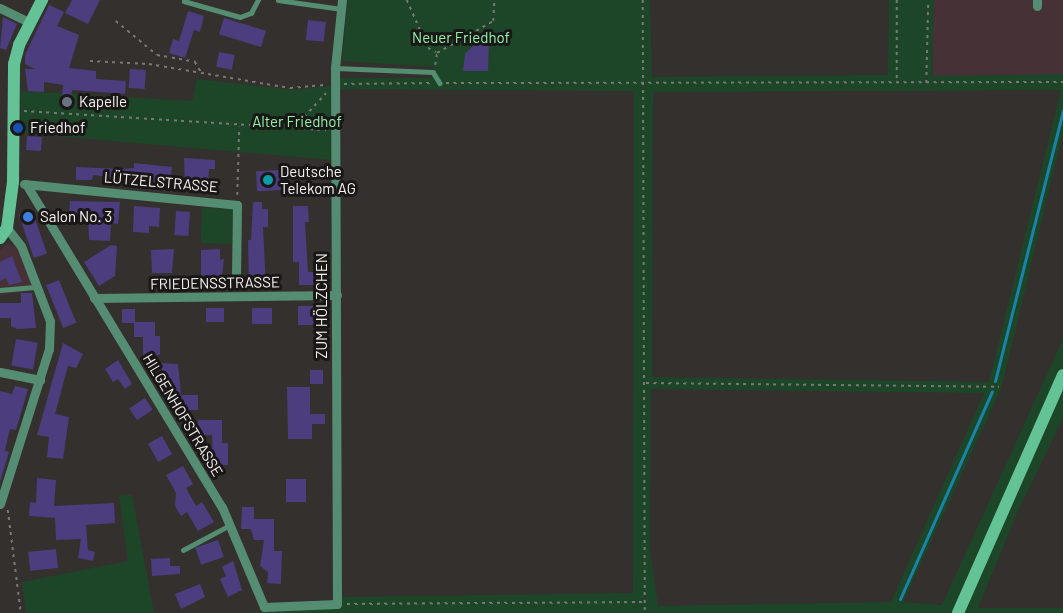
<!DOCTYPE html>
<html>
<head>
<meta charset="utf-8">
<style>
	body { margin:0 }
	#map { position:relative; width:1063px; height:613px; overflow:hidden; background:#34302e; font-family:Barlow,sans-serif }
	div>[style] { position:absolute }
	.commercial>* { inset:0; background:#463236; transform-origin:0 0 }
	.green>* { inset:0; background:#1d4629; transform-origin:0 0 }
	.stream>* { height:3px; margin:-1.5px; padding:0 1.5px; transform-origin:1.5px; border-radius:1.5px; background:#1984a9 }
	.building>* { inset:0; background:#4c3d7e; transform-origin:0 0 }
	.path>* { height:1.5px; margin-top:-0.75px; transform-origin:0; background:repeating-linear-gradient(90deg,#7a7775 0 3px,transparent 0 7.5px) }
	.lane>* { height:4.5px; margin:-2.25px; padding:0 2.25px; transform-origin:2.25px; border-radius:2.25px; background:#558d72 }
	.street>* { height:9px; margin:-4.5px; padding:0 4.5px; transform-origin:4.5px; border-radius:4.5px; background:#558d72 }
	.secondary>* { height:12px; margin:-6px; padding:0 6px; transform-origin:6px; border-radius:6px; background:#63c296 }
	.dots>* { width:16px; height:16px; translate:-50% -50%; box-sizing:border-box; border:3px solid #1a1817; border-radius:50% }
	span { translate:-50% -50%; white-space:nowrap; text-align:center; line-height:1.15; -webkit-text-stroke:6px #1a1817; paint-order:stroke }
	.park-label { font-size:15px; color:#92f2aa }
	.poi-label { font-size:15px; color:#f7f4f3 }
	.left { translate:0 -50%; text-align:left }
	.street-label { font-size:15px; color:#f7f4f3 }
</style>
</head>
<body>
<div id="map">
	<div class="commercial">
		<i style="left:933px;top:0;width:130px;height:76px"></i>
		<i style="clip-path:polygon(7px 244px,17px 247px,36px 290px,0 295px,0 250px)"></i>
	</div>
	<div class="green">
		<i style="clip-path:polygon(evenodd,348px 0,650px 0,652px 77px,888px 75px,889px 0,934px 0,932px 76px,1063px 74px,1063px 132px,1001px 389px,903px 602px,942px 605px,1063px 339px,1063px 418px,1017px 513px,978px 608px,1063px 608px,1063px 613px,238px 613px,340px 608px,341px 597px,633px 593px,634px 91px,339px 89px,340px 78px,432px 78px,435px 67px,342px 61px,348px 0,1061px 90px,989px 382px,652px 377px,653px 92px,1061px 90px,348px 0,651px 389px,984px 393px,891px 602px,658px 606px,650px 550px,651px 389px)"></i>
		<i style="clip-path:polygon(197px 79px,292px 90px,331px 86px,332px 160px,21px 133px,21px 91px,192px 101px)"></i>
		<i style="left:202px;top:208px;width:31px;height:35px;rotate:2deg"></i>
		<i style="clip-path:polygon(119px 495px,132px 495px,154px 613px,26px 613px,22px 582px,128px 561px)"></i>
	</div>
	<div class="stream">
		<i style="left:995px;top:381px;width:279px;rotate:-75.9deg"></i>
		<i style="left:900px;top:599px;width:227px;rotate:-66.1deg"></i>
	</div>
	<div class="building">
		<i style="clip-path:polygon(72px 0,100px 0,88px 24px,65px 13px)"></i>
		<i style="clip-path:polygon(49px 5px,64px 12px,57px 26px,79px 35px,69px 68px,96px 71px,96px 79px,126px 81px,125px 94px,72px 90px,70px 109px,61px 108px,63px 85px,44px 82px,44px 92px,28px 91px,25px 69px,35px 69px,25px 64px,25px 55px)"></i>
		<i style="clip-path:polygon(188px 11px,204px 16px,200px 32px,194px 30px,185px 58px,169px 53px,173px 39px,179px 41px)"></i>
		<i style="clip-path:polygon(3px 17px,17px 24px,6px 50px,0 48px)"></i>
		<i style="left:224px;top:18px;width:44px;height:17px;rotate:17deg"></i>
		<i style="left:308px;top:20px;width:18px;height:20px;rotate:6deg"></i>
		<i style="clip-path:polygon(489px 43px,488px 71px,463px 71px,465px 54px,474px 45px)"></i>
		<i style="left:219px;top:52px;width:16px;height:15px;rotate:11deg"></i>
		<i style="left:130px;top:69px;width:16px;height:19px;rotate:4deg"></i>
		<i style="left:27px;top:136px;width:15px;height:14px;rotate:4deg"></i>
		<i style="clip-path:polygon(184px 158px,215px 160px,215px 169px,209px 169px,208px 185px,185px 187px)"></i>
		<i style="clip-path:polygon(134px 163px,172px 167px,170px 184px,93px 175px,92px 180px,76px 180px,76px 167px,123px 169px,134px 168px)"></i>
		<i style="left:280px;top:170px;width:20px;height:24px;rotate:87deg"></i>
		<i style="clip-path:polygon(70px 201px,120px 202px,118px 224px,111px 223px,110px 241px,89px 240px,88px 216px,69px 215px)"></i>
		<i style="clip-path:polygon(253px 202px,262px 202px,262px 209px,268px 209px,268px 227px,263px 227px,266px 286px,249px 286px,248px 240px,251px 240px)"></i>
		<i style="clip-path:polygon(134px 206px,160px 208px,159px 227px,149px 226px,149px 233px,133px 232px)"></i>
		<i style="clip-path:polygon(293px 206px,308px 206px,309px 222px,305px 222px,308px 272px,316px 272px,316px 285px,299px 285px,299px 262px,293px 262px)"></i>
		<i style="left:32px;top:210px;width:46px;height:14px;rotate:71deg"></i>
		<i style="left:176px;top:211px;width:14px;height:24px;rotate:4deg"></i>
		<i style="clip-path:polygon(111px 245px,117px 246px,115px 276px,99px 286px,84px 262px)"></i>
		<i style="clip-path:polygon(174px 249px,172px 273px,152px 273px,151px 250px)"></i>
		<i style="clip-path:polygon(220px 249px,220px 260px,224px 259px,221px 284px,201px 284px,201px 250px)"></i>
		<i style="clip-path:polygon(12px 256px,22px 282px,9px 285px,6px 278px,0 281px,0 262px)"></i>
		<i style="left:59px;top:280px;width:46px;height:14px;rotate:68deg"></i>
		<i style="clip-path:polygon(21px 293px,32px 293px,36px 328px,17px 329px,11px 326px,11px 318px,0 318px,0 303px,21px 303px)"></i>
		<i style="left:298px;top:306px;width:17px;height:19px"></i>
		<i style="left:224px;top:308px;width:14px;height:18px;rotate:90deg"></i>
		<i style="left:272px;top:308px;width:16px;height:20px;rotate:90deg"></i>
		<i style="clip-path:polygon(122px 309px,135px 309px,135px 322px,155px 322px,155px 336px,160px 336px,160px 355px,143px 355px,143px 337px,134px 337px,134px 323px,122px 323px)"></i>
		<i style="left:16px;top:339px;width:22px;height:27px;rotate:10deg"></i>
		<i style="clip-path:polygon(63px 343px,83px 354px,76px 368px,68px 366px,55px 414px,69px 417px,63px 459px,47px 457px,49px 437px,37px 435px)"></i>
		<i style="clip-path:polygon(118px 360px,132px 384px,125px 389px,118px 379px,113px 382px,105px 369px)"></i>
		<i style="clip-path:polygon(161px 363px,178px 364px,181px 395px,198px 395px,198px 410px,175px 410px,175px 402px,166px 402px)"></i>
		<i style="left:310px;top:370px;width:13px;height:14px"></i>
		<i style="clip-path:polygon(15px 386px,28px 389px,16px 430px,10px 429px,5px 450px,9px 452px,0 482px,0 391px,12px 394px)"></i>
		<i style="clip-path:polygon(287px 387px,310px 387px,310px 414px,325px 414px,325px 424px,312px 424px,312px 439px,288px 439px)"></i>
		<i style="left:145px;top:398px;width:14px;height:19px;rotate:56deg"></i>
		<i style="clip-path:polygon(198px 420px,222px 420px,222px 443px,228px 443px,228px 465px,213px 465px,212px 435px,198px 435px)"></i>
		<i style="left:162px;top:436px;width:21px;height:16px;rotate:61deg"></i>
		<i style="clip-path:polygon(183px 466px,193px 484px,186px 488px,196px 506px,202px 502px,214px 522px,198px 531px,187px 512px,181px 516px,175px 506px,176px 493px,166px 475px)"></i>
		<i style="clip-path:polygon(37px 478px,56px 480px,54px 506px,114px 503px,115px 523px,86px 525px,88px 550px,95px 552px,93px 561px,78px 558px,81px 539px,56px 540px,55px 518px,29px 516px,30px 502px,36px 503px)"></i>
		<i style="left:286px;top:479px;width:20px;height:23px"></i>
		<i style="clip-path:polygon(242px 507px,254px 507px,254px 519px,274px 519px,274px 551px,282px 551px,281px 584px,267px 583px,268px 572px,260px 566px,264px 540px,254px 540px,251px 529px,241px 529px)"></i>
		<i style="left:218px;top:540px;width:18px;height:24px;rotate:71deg"></i>
		<i style="left:56px;top:549px;width:19px;height:28px;rotate:84deg"></i>
		<i style="clip-path:polygon(170px 558px,170px 566px,180px 566px,180px 574px,152px 576px,151px 559px)"></i>
		<i style="clip-path:polygon(233px 561px,242px 590px,228px 597px,220px 579px,226px 576px,222px 567px)"></i>
		<i style="clip-path:polygon(200px 584px,205px 597px,181px 609px,175px 594px)"></i>
	</div>
	<div class="path">
		<i style="left:407px;top:0;width:52px;rotate:66.4deg"></i>
		<i style="left:428px;top:48px;width:9px;rotate:27deg"></i>
		<i style="left:643px;top:0;width:613px;rotate:89.81deg"></i>
		<i style="left:897px;top:0;width:82px;rotate:90deg"></i>
		<i style="left:116px;top:21px;width:53px;rotate:39.7deg"></i>
		<i style="left:157px;top:55px;width:39px;rotate:10deg"></i>
		<i style="left:195px;top:62px;width:12px;rotate:59deg"></i>
		<i style="left:437px;top:53px;width:64px;rotate:-29.7deg"></i>
		<i style="left:493px;top:21px;width:21px;rotate:-87deg"></i>
		<i style="left:90px;top:61px;width:59px;rotate:2.9deg"></i>
		<i style="left:149px;top:64px;width:143px;rotate:9.7deg"></i>
		<i style="left:290px;top:88px;width:34px;rotate:-5deg"></i>
		<i style="left:435px;top:65px;width:12px;rotate:-81deg"></i>
		<i style="left:446px;top:83px;width:617px;rotate:-0.09deg"></i>
		<i style="left:926px;top:83px;width:83px;rotate:-88.6deg"></i>
		<i style="left:344px;top:84px;width:88px;rotate:-0.7deg"></i>
		<i style="left:24px;top:111px;width:271px;rotate:3.6deg"></i>
		<i style="left:294px;top:128px;width:47px;rotate:-47.6deg"></i>
		<i style="left:295px;top:128px;width:31px;rotate:4deg"></i>
		<i style="left:237px;top:195px;width:68px;rotate:-88.3deg"></i>
		<i style="left:646px;top:383px;width:353px;rotate:0.6deg"></i>
		<i style="left:8px;top:510px;width:104px;rotate:82.8deg"></i>
		<i style="left:347px;top:604px;width:295px;rotate:-0.4deg"></i>
	</div>
	<div class="lane">
		<i style="left:278px;top:0;width:64px;rotate:8.1deg"></i>
		<i style="left:184px;top:1px;width:58px;rotate:15.9deg"></i>
		<i style="left:240px;top:17px;width:12px;rotate:-20deg"></i>
		<i style="left:251px;top:13px;width:15px;rotate:-62deg"></i>
		<i style="left:335px;top:68px;width:98px;rotate:2.3deg"></i>
		<i style="left:433px;top:72px;width:13px;rotate:58deg"></i>
		<i style="left:0;top:290px;width:37px;rotate:-5deg"></i>
		<i style="left:183px;top:550px;width:53px;rotate:-28deg"></i>
	</div>
	<div class="street">
		<i style="left:1037px;top:6px;width:6px;rotate:-90deg"></i>
		<i style="left:0;top:8px;width:32px;rotate:26deg"></i>
		<i style="left:24px;top:184px;width:214px;rotate:5.6deg"></i>
		<i style="left:237px;top:205px;width:69px;rotate:90.8deg"></i>
		<i style="left:26px;top:184px;width:378px;rotate:58.8deg"></i>
		<i style="left:222px;top:507px;width:108px;rotate:67.2deg"></i>
		<i style="left:264px;top:607px;width:73px;rotate:-2.4deg"></i>
		<i style="left:337px;top:604px;width:536px;rotate:-90.21deg"></i>
		<i style="left:335px;top:68px;width:68px;rotate:-84.1deg"></i>
		<i style="left:94px;top:298px;width:243px;rotate:-0.7deg"></i>
		<i style="left:0;top:372px;width:41px;rotate:11.3deg"></i>
		<i style="left:0;top:504px;width:163px;rotate:-72.5deg"></i>
		<i style="left:49px;top:349px;width:28px;rotate:-88deg"></i>
		<i style="left:50px;top:321px;width:80px;rotate:-111.1deg"></i>
		<i style="left:21px;top:246px;width:23px;rotate:-128deg"></i>
	</div>
	<div class="secondary">
		<i style="left:0;top:238px;width:12px;rotate:-55deg"></i>
		<i style="left:7px;top:228px;width:46px;rotate:-82.6deg"></i>
		<i style="left:13px;top:182px;width:118px;rotate:-89.5deg"></i>
		<i style="left:14px;top:64px;width:20px;rotate:-75deg"></i>
		<i style="left:19px;top:45px;width:51px;rotate:-62.9deg"></i>
		<i style="left:958px;top:613px;width:260px;rotate:-66.2deg"></i>
	</div>
	<div class="dots">
		<i style="left:67px;top:102px;background:#6b7280"></i>
		<i style="left:18px;top:128px;background:#1a4fb4"></i>
		<i style="left:268px;top:180px;background:#0f9aa8"></i>
		<i style="left:28px;top:217px;background:#3f7fe0"></i>
	</div>
	<div class="park-label">
		<span style="left:461px;top:38px">Neuer Friedhof</span>
		<span style="left:297px;top:122px">Alter Friedhof</span>
	</div>
	<div class="poi-label">
		<span class="left" style="left:79px;top:102px">Kapelle</span>
		<span class="left" style="left:30px;top:128px">Friedhof</span>
		<span class="left" style="left:280px;top:180px">Deutsche<br>Telekom AG</span>
		<span class="left" style="left:40px;top:217px">Salon No. 3</span>
	</div>
	<div class="street-label">
		<span style="left:161px;top:182px;rotate:5deg">LÜTZELSTRASSE</span>
		<span style="left:215px;top:283px;rotate:-1deg">FRIEDENSSTRASSE</span>
		<span style="left:322px;top:306px;rotate:-90deg">ZUM HÖLZCHEN</span>
		<span style="left:183px;top:415px;rotate:59deg">HILGENHOFSTRASSE</span>
	</div>
</div>
</body>
</html>
